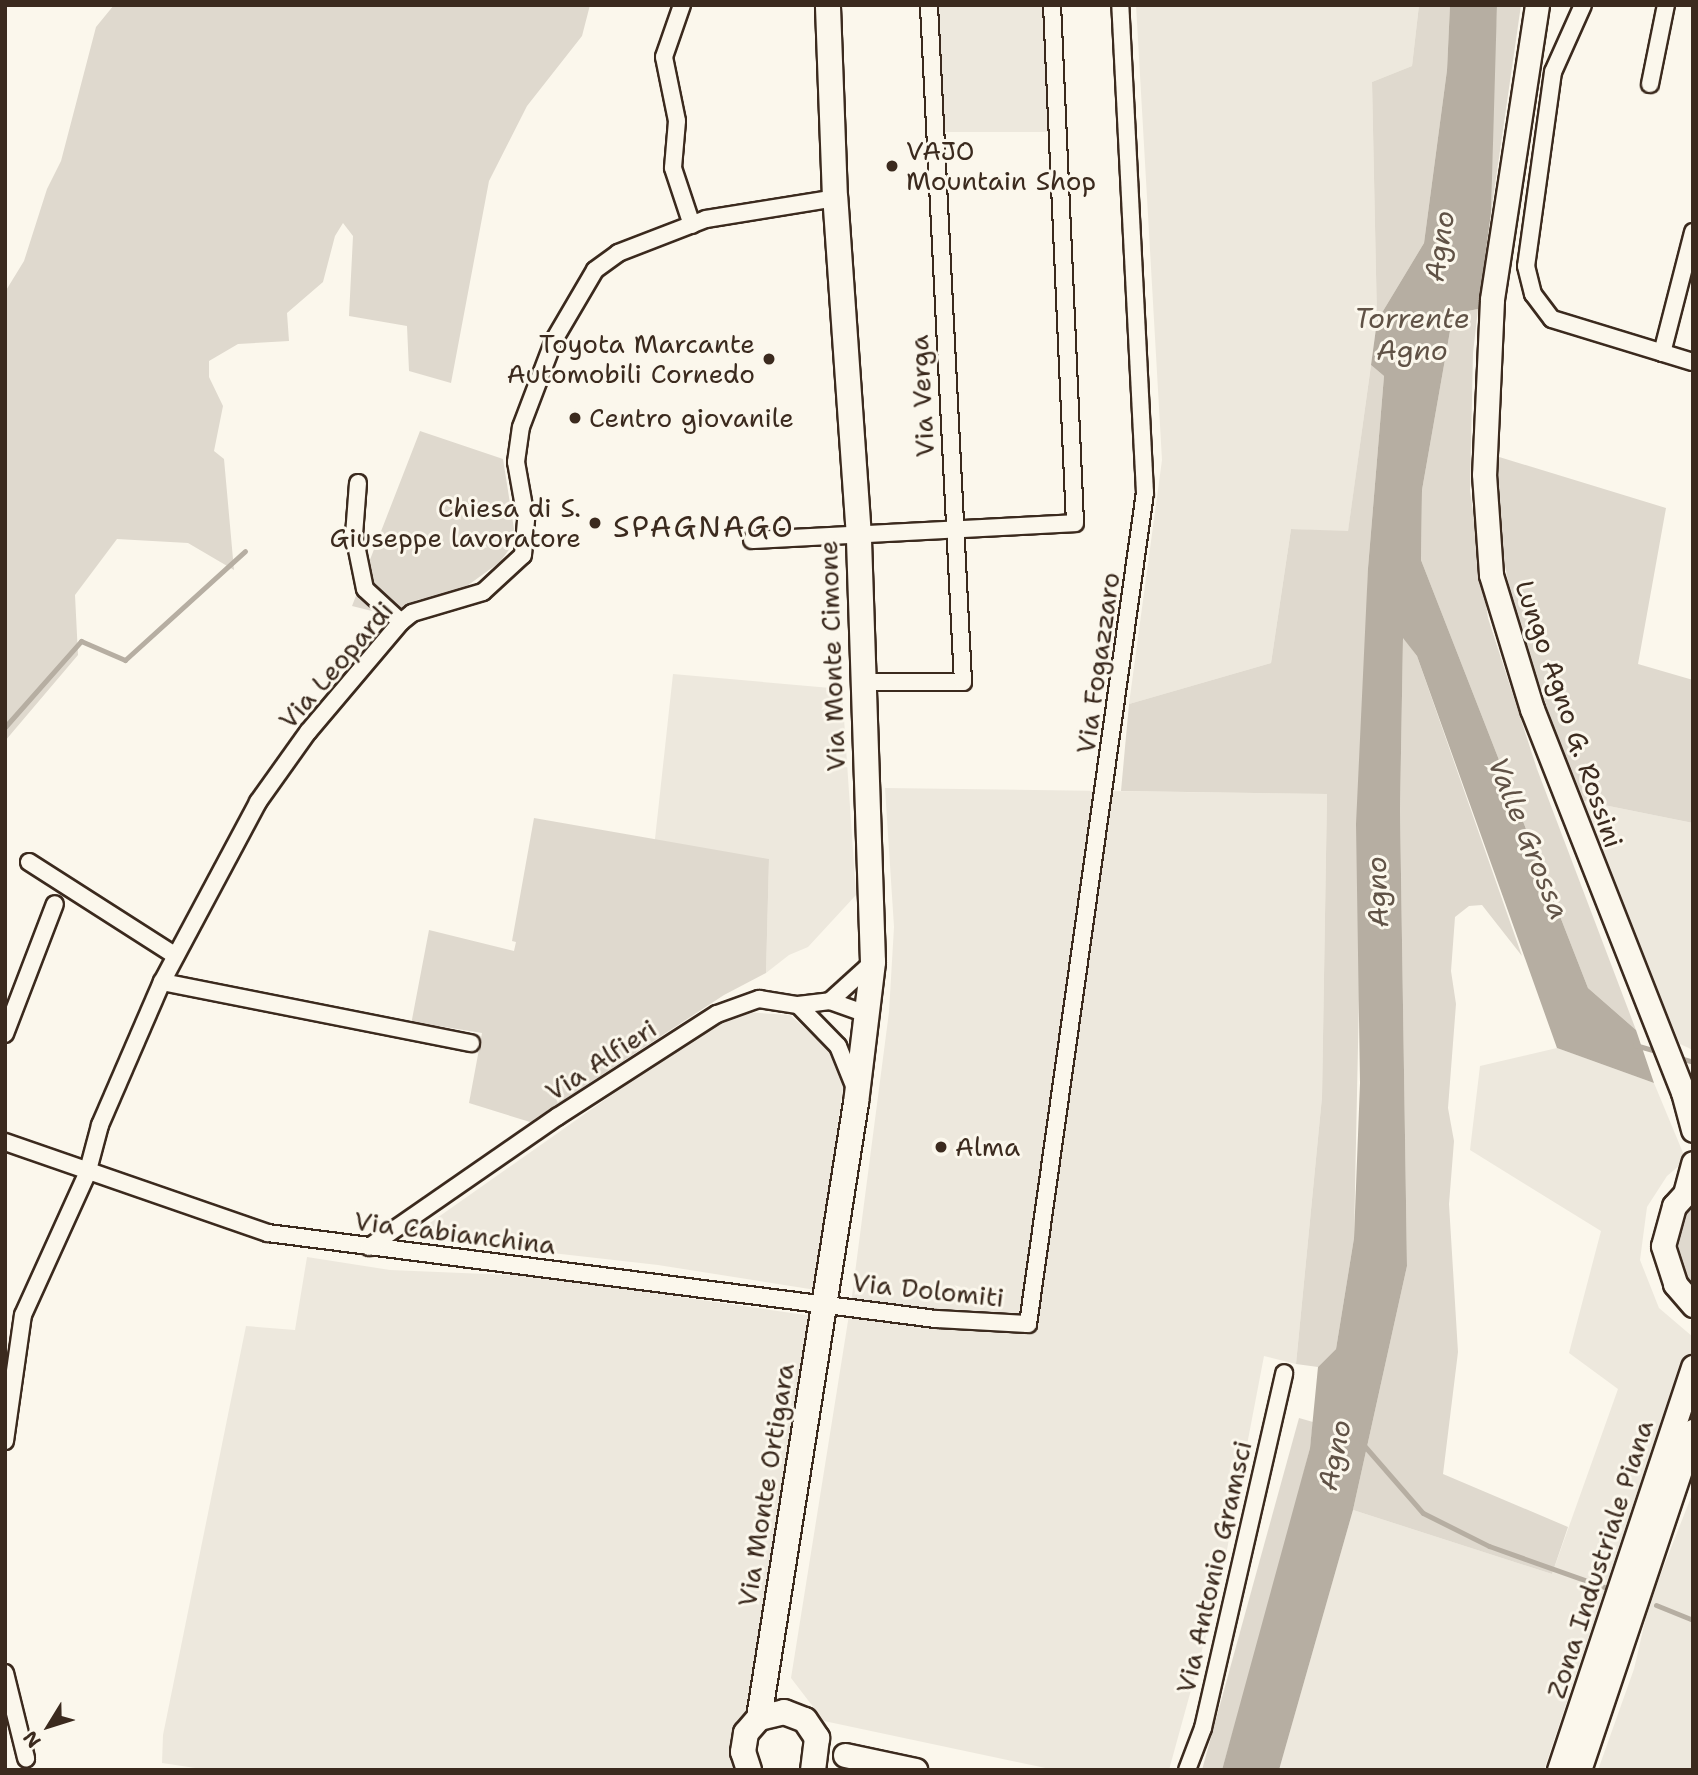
<!DOCTYPE html>
<html>
<head>
<meta charset="utf-8">
<style>
	body { margin:0 }
	#map { position:relative; width:1698px; height:1775px; overflow:hidden; background:#fbf7ec; font-family:"Shantell Sans",sans-serif }
	div>[style] { position:absolute }
	.built>* { inset:0; background:#ede8dd; transform-origin:0 0 }
	.green>* { inset:0; background:#dfd9ce }
	.water>* { inset:0; background:#b6aea2 }
	.stream>* { height:5px; margin:-2.5px; padding:0 2.5px; transform-origin:2.5px; border-radius:2.5px; background:#b6aea2 }
	.roads { filter:drop-shadow(2px 0 #3b2a1e) drop-shadow(-2px 0 #3b2a1e) drop-shadow(0 2px #3b2a1e) drop-shadow(0 -2px #3b2a1e) }
	.minor>* { height:16px; margin:-8px; padding:0 8px; transform-origin:8px; border-radius:8px; background:#fbf7ec }
	.secondary>* { height:23px; margin:-11.5px; padding:0 11.5px; transform-origin:11.5px; border-radius:11.5px; background:#fbf7ec }
	.primary>* { height:24px; margin:-12px; padding:0 12px; transform-origin:12px; border-radius:12px; background:#fbf7ec }
	.dots>* { width:19px; height:19px; translate:-50% -50%; box-sizing:border-box; border:4px solid #fbf7ec; border-radius:50% }
	span { translate:-50% -50%; white-space:nowrap; text-align:center; line-height:1.15; -webkit-text-stroke:6px #fbf7ec; paint-order:stroke }
	.poi-label { font-size:26px; color:#3b2a1e }
	.left { translate:0 -50%; text-align:left }
	.right { translate:-100% -50%; text-align:right }
	.street-label { font-size:26px; color:#3b2a1e }
	.water-label { font-size:28px; color:#605246; font-style:italic }
	.quarter-label { font-size:30px; color:#3b2a1e; letter-spacing:2px }
	.frame { position:absolute; inset:0; border:7px solid #3b2a1e; pointer-events:none }
	.north { position:absolute; left:14px; top:1691px; width:70px; height:70px; -webkit-text-stroke:5px #fbf7ec; paint-order:stroke; rotate:232deg; font-size:19px; font-weight:700; line-height:28px; text-align:center; color:#3b2a1e }
	.north::after { content:''; display:block; margin:auto; width:24px; height:32px; background:#3b2a1e; clip-path:polygon(50% 0,100% 100%,50% 72%,0 100%) }
</style>
</head>
<body>
<div id="map">
	<div class="built">
		<i style="left:925px;top:5px;width:133px;height:127px"></i>
		<i style="clip-path:polygon(1136px 5px,1419px 5px,1412px 66px,1372px 82px,1377px 321px,1348px 532px,1291px 529px,1271px 663px,1129px 704px,1162px 460px)"></i>
		<i style="clip-path:polygon(673px 674px,842px 689px,856px 895px,808px 947px,789px 955px,766px 973px,769px 859px,654px 848px)"></i>
		<i style="clip-path:polygon(885px 788px,1327px 794px,1322px 1097px,1296px 1364px,1264px 1356px,1221px 1581px,1169px 1770px,1055px 1770px,824px 1721px,791px 1678px,852px 1296px,889px 1012px,894px 927px)"></i>
		<i style="clip-path:polygon(1579px 800px,1693px 823px,1693px 1050px,1680px 1044px)"></i>
		<i style="clip-path:polygon(743px 1012px,790px 1015px,846px 1065px,816px 1290px,658px 1265px,410px 1237px,687px 1042px)"></i>
		<i style="clip-path:polygon(1557px 1048px,1654px 1083px,1686px 1160px,1667px 1176px,1647px 1207px,1640px 1260px,1659px 1308px,1693px 1337px,1693px 1354px,1638px 1490px,1544px 1770px,1279px 1770px,1353px 1510px,1552px 1574px,1618px 1389px,1569px 1353px,1601px 1231px,1470px 1150px,1480px 1066px)"></i>
		<i style="clip-path:polygon(307px 1257px,390px 1270px,536px 1276px,812px 1316px,738px 1770px,209px 1770px,162px 1763px,163px 1735px,246px 1326px,295px 1330px)"></i>
		<i style="clip-path:polygon(1693px 1492px,1693px 1770px,1598px 1770px,1634px 1669px,1649px 1604px)"></i>
	</div>
	<div class="green">
		<i style="clip-path:polygon(114px 5px,590px 5px,582px 36px,527px 106px,489px 181px,451px 383px,409px 371px,407px 326px,349px 316px,353px 236px,343px 223px,335px 236px,323px 282px,287px 313px,289px 341px,238px 344px,209px 361px,209px 377px,223px 406px,214px 451px,224px 459px,234px 570px,188px 543px,117px 539px,75px 595px,78px 655px,5px 741px,5px 292px,24px 261px,47px 189px,61px 161px,96px 27px)"></i>
		<i style="clip-path:polygon(1419px 5px,1450px 5px,1447px 70px,1424px 243px,1377px 321px,1372px 82px,1412px 66px)"></i>
		<i style="clip-path:polygon(1497px 5px,1521px 5px,1491px 213px,1494px 68px)"></i>
		<i style="clip-path:polygon(1478px 309px,1473px 353px,1470px 490px,1488px 618px,1537px 769px,1636px 1030px,1588px 988px,1421px 560px,1422px 490px,1453px 314px)"></i>
		<i style="clip-path:polygon(1371px 365px,1384px 376px,1368px 568px,1354px 1238px,1336px 1349px,1318px 1367px,1296px 1364px,1322px 1097px,1327px 794px,1121px 791px,1129px 704px,1271px 663px,1291px 529px,1348px 531px)"></i>
		<i style="clip-path:polygon(420px 431px,503px 459px,514px 529px,511px 547px,500px 562px,460px 591px,417px 600px,392px 616px,352px 606px)"></i>
		<i style="clip-path:polygon(1496px 456px,1666px 508px,1638px 664px,1693px 680px,1693px 823px,1579px 800px,1514px 612px,1500px 540px)"></i>
		<i style="clip-path:polygon(1403px 637px,1417px 656px,1522px 956px,1482px 905px,1469px 906px,1455px 917px,1451px 971px,1456px 1004px,1448px 1108px,1454px 1141px,1449px 1204px,1458px 1352px,1443px 1474px,1568px 1527px,1552px 1574px,1353px 1510px,1407px 1266px,1400px 810px)"></i>
		<i style="clip-path:polygon(534px 818px,769px 859px,766px 973px,724px 995px,530px 1122px,469px 1103px,482px 1033px,439px 1026px,433px 1034px,410px 1030px,429px 930px,514px 951px,516px 942px,512px 941px)"></i>
		<i style="clip-path:polygon(1693px 1203px,1693px 1288px,1678px 1263px,1676px 1242px,1680px 1222px)"></i>
		<i style="clip-path:polygon(1299px 1418px,1313px 1422px,1310px 1448px,1275px 1586px,1222px 1770px,1202px 1770px)"></i>
	</div>
	<div class="water">
		<i style="clip-path:polygon(1450px 5px,1497px 5px,1491px 213px,1478px 309px,1453px 314px,1422px 490px,1421px 560px,1588px 988px,1636px 1030px,1654px 1083px,1557px 1048px,1417px 656px,1403px 638px,1400px 810px,1407px 1266px,1353px 1510px,1279px 1770px,1222px 1770px,1310px 1448px,1318px 1367px,1336px 1349px,1354px 1238px,1360px 1083px,1356px 824px,1368px 568px,1384px 376px,1371px 365px,1377px 321px,1424px 243px,1447px 70px)"></i>
	</div>
	<div class="stream">
		<i style="left:5px;top:727px;width:115px;rotate:-48.5deg"></i>
		<i style="left:81px;top:641px;width:48px;rotate:23.4deg"></i>
		<i style="left:125px;top:660px;width:162px;rotate:-42.2deg"></i>
		<i style="left:1635px;top:1045px;width:26px;rotate:16deg"></i>
		<i style="left:1676px;top:1057px;width:18px;rotate:16deg"></i>
		<i style="left:1361px;top:1442px;width:94px;rotate:48.9deg"></i>
		<i style="left:1423px;top:1513px;width:74px;rotate:26.6deg"></i>
		<i style="left:1489px;top:1546px;width:122px;rotate:19.6deg"></i>
		<i style="left:1656px;top:1605px;width:40px;rotate:22deg"></i>
	</div>
	<div class="roads">
		<div class="minor">
			<i style="left:682px;top:5px;width:55px;rotate:109.1deg"></i>
			<i style="left:664px;top:57px;width:65px;rotate:78.5deg"></i>
			<i style="left:677px;top:121px;width:47px;rotate:94.9deg"></i>
			<i style="left:673px;top:168px;width:60px;rotate:71.6deg"></i>
			<i style="left:1583px;top:5px;width:73px;rotate:114.1deg"></i>
			<i style="left:1553px;top:72px;width:196px;rotate:97.9deg"></i>
			<i style="left:1526px;top:266px;width:29px;rotate:76deg"></i>
			<i style="left:1533px;top:294px;width:31px;rotate:53deg"></i>
			<i style="left:1552px;top:319px;width:147px;rotate:17deg"></i>
			<i style="left:1650px;top:84px;width:81px;rotate:-78.6deg"></i>
			<i style="left:1662px;top:353px;width:125px;rotate:-75.6deg"></i>
			<i style="left:358px;top:483px;width:52px;rotate:94.4deg"></i>
			<i style="left:354px;top:535px;width:55px;rotate:78.5deg"></i>
			<i style="left:365px;top:589px;width:49px;rotate:42.5deg"></i>
			<i style="left:752px;top:540px;width:323px;rotate:-3deg"></i>
			<i style="left:1075px;top:523px;width:519px;rotate:-92.54deg"></i>
			<i style="left:861px;top:682px;width:102px"></i>
			<i style="left:963px;top:682px;width:678px;rotate:-92.88deg"></i>
			<i style="left:29px;top:862px;width:174px;rotate:32.6deg"></i>
			<i style="left:162px;top:982px;width:315px;rotate:11.2deg"></i>
			<i style="left:830px;top:1001px;width:41px;rotate:19.7deg"></i>
			<i style="left:798px;top:1005px;width:57px;rotate:45.7deg"></i>
			<i style="left:838px;top:1046px;width:45px;rotate:68deg"></i>
			<i style="left:5px;top:1034px;width:139px;rotate:-69deg"></i>
			<i style="left:5px;top:1142px;width:278px;rotate:19.1deg"></i>
			<i style="left:268px;top:1233px;width:674px;rotate:7.34deg"></i>
			<i style="left:936px;top:1319px;width:92px;rotate:3.1deg"></i>
			<i style="left:1028px;top:1324px;width:839px;rotate:-81.99deg"></i>
			<i style="left:1145px;top:493px;width:489px;rotate:-92.9deg"></i>
			<i style="left:369px;top:1247px;width:229px;rotate:-34.7deg"></i>
			<i style="left:557px;top:1117px;width:190px;rotate:-32.8deg"></i>
			<i style="left:717px;top:1014px;width:45px;rotate:-19.7deg"></i>
			<i style="left:759px;top:999px;width:39px;rotate:9deg"></i>
			<i style="left:798px;top:1005px;width:32px;rotate:-7deg"></i>
			<i style="left:830px;top:1001px;width:58px;rotate:-42.2deg"></i>
			<i style="left:5px;top:1441px;width:127px;rotate:-81.9deg"></i>
			<i style="left:23px;top:1315px;width:155px;rotate:-65.6deg"></i>
			<i style="left:87px;top:1174px;width:51px;rotate:-75.1deg"></i>
			<i style="left:100px;top:1125px;width:156px;rotate:-66.6deg"></i>
			<i style="left:162px;top:982px;width:204px;rotate:-61.9deg"></i>
			<i style="left:258px;top:802px;width:86px;rotate:-54.5deg"></i>
			<i style="left:308px;top:732px;width:144px;rotate:-49.8deg"></i>
			<i style="left:401px;top:622px;width:14px;rotate:-39deg"></i>
			<i style="left:412px;top:613px;width:74px;rotate:-16.5deg"></i>
			<i style="left:483px;top:592px;width:54px;rotate:-42.8deg"></i>
			<i style="left:523px;top:555px;width:37px;rotate:-85deg"></i>
			<i style="left:526px;top:518px;width:57px;rotate:-100.1deg"></i>
			<i style="left:516px;top:462px;width:35px;rotate:-82deg"></i>
			<i style="left:521px;top:427px;width:93px;rotate:-69.2deg"></i>
			<i style="left:554px;top:340px;width:81px;rotate:-59.6deg"></i>
			<i style="left:595px;top:270px;width:29px;rotate:-36deg"></i>
			<i style="left:618px;top:253px;width:94px;rotate:-21.1deg"></i>
			<i style="left:706px;top:219px;width:131px;rotate:-9.2deg"></i>
			<i style="left:5px;top:1673px;width:88px;rotate:76.1deg"></i>
			<i style="left:1187px;top:1770px;width:45px;rotate:-69.1deg"></i>
			<i style="left:1203px;top:1728px;width:364px;rotate:-77.1deg"></i>
		</div>
		<div class="secondary">
			<i style="left:1537px;top:5px;width:298px;rotate:98.7deg"></i>
			<i style="left:1492px;top:300px;width:174px;rotate:92.6deg"></i>
			<i style="left:1484px;top:474px;width:101px;rotate:86deg"></i>
			<i style="left:1491px;top:575px;width:140px;rotate:73deg"></i>
			<i style="left:1532px;top:709px;width:412px;rotate:68.5deg"></i>
			<i style="left:1683px;top:1092px;width:39px;rotate:75deg"></i>
			<i style="left:1693px;top:1185px;width:28px;rotate:132deg"></i>
			<i style="left:1674px;top:1206px;width:41px;rotate:105.4deg"></i>
			<i style="left:1663px;top:1246px;width:40px;rotate:72deg"></i>
			<i style="left:1675px;top:1284px;width:28px;rotate:49deg"></i>
			<i style="left:1686px;top:1190px;width:28px;rotate:-75deg"></i>
			<i style="left:845px;top:1755px;width:72px;rotate:12.1deg"></i>
			<i style="left:1559px;top:1770px;width:425px;rotate:-71.6deg"></i>
			<i style="left:1579px;top:1770px;width:358px;rotate:-71.4deg"></i>
		</div>
		<div class="primary">
			<i style="left:759px;top:1718px;width:623px;rotate:-81.04deg"></i>
			<i style="left:856px;top:1103px;width:142px;rotate:-83.1deg"></i>
			<i style="left:873px;top:962px;width:425px;rotate:-91.9deg"></i>
			<i style="left:859px;top:537px;width:340px;rotate:-94deg"></i>
			<i style="left:835px;top:198px;width:193px;rotate:-92.1deg"></i>
			<i style="left:749px;top:1770px;width:19px;rotate:-108deg"></i>
			<i style="left:743px;top:1752px;width:19px;rotate:-81deg"></i>
			<i style="left:746px;top:1733px;width:20px;rotate:-49deg"></i>
			<i style="left:759px;top:1718px;width:26px;rotate:-13deg"></i>
			<i style="left:784px;top:1712px;width:22px;rotate:21deg"></i>
			<i style="left:805px;top:1720px;width:22px;rotate:56deg"></i>
			<i style="left:817px;top:1738px;width:32px;rotate:97deg"></i>
		</div>
	</div>
	<div class="dots">
		<i style="left:892px;top:166px;background:#3b2a1e"></i>
		<i style="left:769px;top:359px;background:#3b2a1e"></i>
		<i style="left:575px;top:418px;background:#3b2a1e"></i>
		<i style="left:595px;top:523px;background:#3b2a1e"></i>
		<i style="left:941px;top:1147px;background:#3b2a1e"></i>
	</div>
	<div class="poi-label">
		<span class="left" style="left:906px;top:166px">VAJO<br>Mountain Shop</span>
		<span class="right" style="left:755px;top:359px">Toyota Marcante<br>Automobili Cornedo</span>
		<span class="left" style="left:589px;top:418px">Centro giovanile</span>
		<span class="right" style="left:581px;top:523px">Chiesa di S.<br>Giuseppe lavoratore</span>
		<span class="left" style="left:955px;top:1147px">Alma</span>
	</div>
	<div class="street-label">
		<span style="left:922px;top:396px;rotate:-93deg">Via Verga</span>
		<span style="left:832px;top:656px;rotate:-92deg">Via Monte Cimone</span>
		<span style="left:1098px;top:663px;rotate:-82deg">Via Fogazzaro</span>
		<span style="left:336px;top:665px;rotate:-49deg">Via Leopardi</span>
		<span style="left:1569px;top:714px;rotate:71deg">Lungo Agno G. Rossini</span>
		<span style="left:601px;top:1060px;rotate:-33deg">Via Alfieri</span>
		<span style="left:455px;top:1233px;rotate:7deg">Via Cabianchina</span>
		<span style="left:928px;top:1290px;rotate:6deg">Via Dolomiti</span>
		<span style="left:766px;top:1485px;rotate:-81deg">Via Monte Ortigara</span>
		<span style="left:1600px;top:1559px;rotate:-72deg">Zona Industriale Piana</span>
		<span style="left:1214px;top:1567px;rotate:-77deg">Via Antonio Gramsci</span>
	</div>
	<div class="water-label">
		<span style="left:1439px;top:246px;rotate:-81deg">Agno</span>
		<span style="left:1412px;top:334px">Torrente<br>Agno</span>
		<span style="left:1529px;top:838px;rotate:68deg">Valle Grossa</span>
		<span style="left:1377px;top:892px;rotate:-92deg">Agno</span>
		<span style="left:1334px;top:1455px;rotate:-78deg">Agno</span>
	</div>
	<div class="quarter-label">
		<span style="left:704px;top:527px">SPAGNAGO</span>
	</div>
	<div class="frame"></div>
	<div class="north">N</div>
</div>
</body>
</html>
